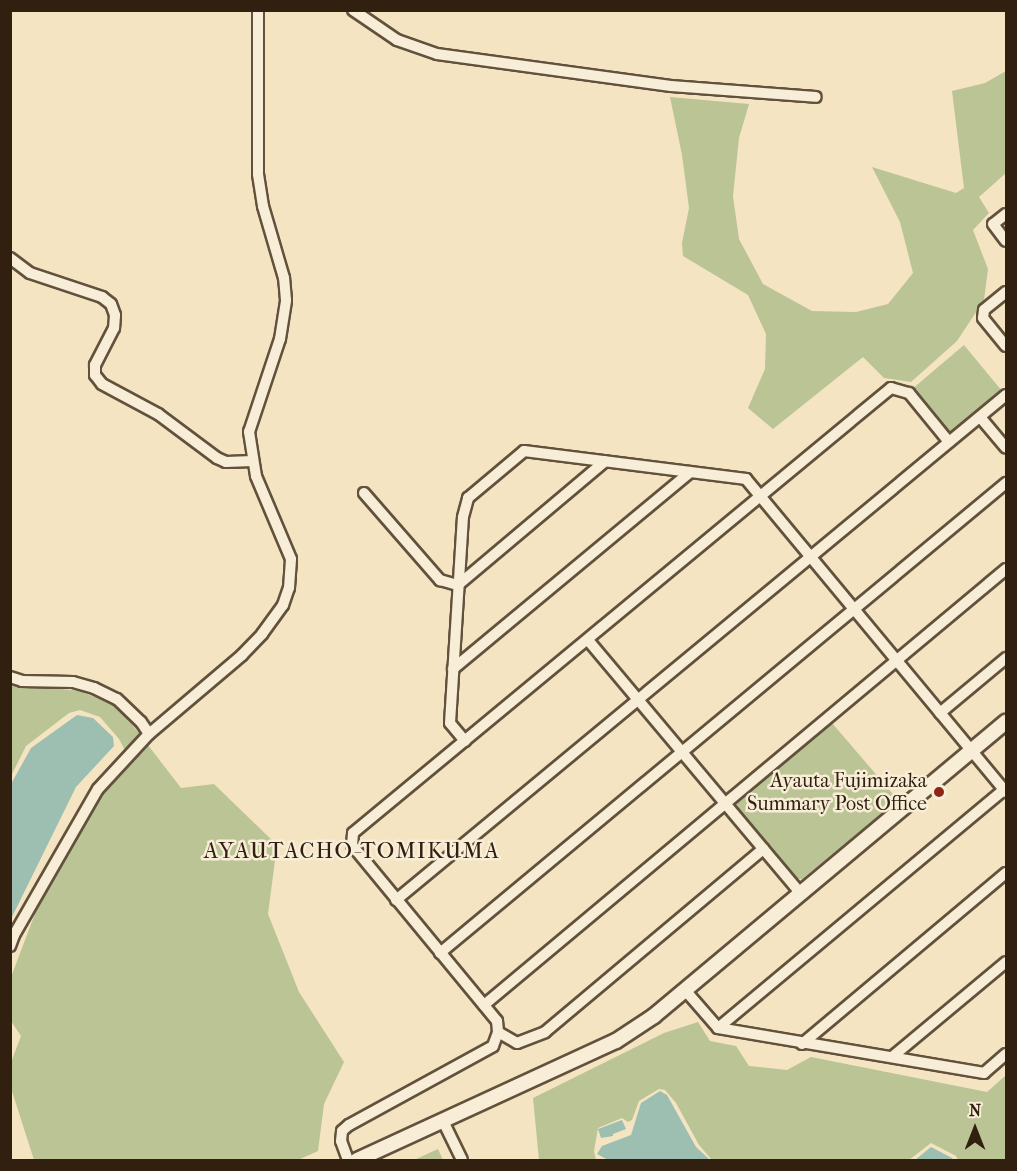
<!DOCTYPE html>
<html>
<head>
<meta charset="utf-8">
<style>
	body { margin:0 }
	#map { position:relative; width:1017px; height:1171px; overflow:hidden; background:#f4e4c2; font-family:"IM FELL French Canon",serif }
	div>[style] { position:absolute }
	.green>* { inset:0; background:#bbc494 }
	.water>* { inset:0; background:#9cbfb1 }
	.roads { filter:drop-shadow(2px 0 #62513c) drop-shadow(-2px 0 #62513c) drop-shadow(0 2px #62513c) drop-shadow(0 -2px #62513c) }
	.street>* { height:10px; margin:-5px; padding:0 5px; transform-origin:5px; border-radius:5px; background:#f8edd7 }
	.secondary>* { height:14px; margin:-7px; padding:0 7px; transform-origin:7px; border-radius:7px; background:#f8edd7 }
	.dots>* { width:16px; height:16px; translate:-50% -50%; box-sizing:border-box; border:3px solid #f8edd7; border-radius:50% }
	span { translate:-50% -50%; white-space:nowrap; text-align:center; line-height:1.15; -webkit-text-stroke:5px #f8edd7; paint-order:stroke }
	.poi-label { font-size:20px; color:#312010 }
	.right { translate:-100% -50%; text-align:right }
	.quarter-label { font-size:22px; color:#312010; letter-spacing:1.5px }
	.frame { position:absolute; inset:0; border:12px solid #312010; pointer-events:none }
	.north { position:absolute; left:945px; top:1099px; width:60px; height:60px; -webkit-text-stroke:4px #f8edd7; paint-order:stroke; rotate:0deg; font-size:16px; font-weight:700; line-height:24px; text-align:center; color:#312010 }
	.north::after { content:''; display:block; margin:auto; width:21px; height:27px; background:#312010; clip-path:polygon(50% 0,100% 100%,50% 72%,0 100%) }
</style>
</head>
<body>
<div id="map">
	<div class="green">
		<i style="clip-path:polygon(1006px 71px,1006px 173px,979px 197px,989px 213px,973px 230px,988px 269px,984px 300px,957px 341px,911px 382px,884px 378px,863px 357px,773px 429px,748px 408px,765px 369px,766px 334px,748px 295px,683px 256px,682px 243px,689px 208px,682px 155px,670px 97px,749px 104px,739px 138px,733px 196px,739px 239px,763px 284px,812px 311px,856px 312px,888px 304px,913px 273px,900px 222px,872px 167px,956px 193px,964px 188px,952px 91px,985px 83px)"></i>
		<i style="clip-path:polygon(964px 345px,1002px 391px,953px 432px,947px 432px,911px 390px)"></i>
		<i style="clip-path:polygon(11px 683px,79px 691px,118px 706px,181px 788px,214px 784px,277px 845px,268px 914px,299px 992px,344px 1062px,324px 1104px,318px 1151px,298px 1160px,34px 1160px,11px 1088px,10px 1065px,21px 1036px,11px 1021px,11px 977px,36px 911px,76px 836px,100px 795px,130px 760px,119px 739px,100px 717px,80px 710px,69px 713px,26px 746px,11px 776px)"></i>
		<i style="clip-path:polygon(832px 723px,898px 800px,802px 879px,795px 879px,736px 810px,737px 802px)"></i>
		<i style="clip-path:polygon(698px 1022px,710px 1041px,736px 1046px,749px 1066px,787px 1070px,811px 1057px,987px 1092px,1006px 1075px,1006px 1160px,958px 1160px,956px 1156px,931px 1143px,909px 1160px,712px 1160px,699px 1145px,676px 1103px,665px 1090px,659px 1089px,639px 1101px,632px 1120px,628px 1122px,622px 1118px,598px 1128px,594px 1151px,596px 1160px,539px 1160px,533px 1098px,664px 1033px)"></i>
		<i style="clip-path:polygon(438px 1149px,443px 1160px,414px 1160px)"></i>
	</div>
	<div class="water">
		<i style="clip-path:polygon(77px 715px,93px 718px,113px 737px,114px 746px,76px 787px,11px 919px,11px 784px,31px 748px)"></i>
		<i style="clip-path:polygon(660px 1091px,667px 1095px,696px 1147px,710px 1160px,608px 1160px,597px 1154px,602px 1146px,631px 1135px,641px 1103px)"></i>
		<i style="clip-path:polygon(622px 1120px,626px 1129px,613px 1134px,613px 1136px,601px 1138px,598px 1129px)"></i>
		<i style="clip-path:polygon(931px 1147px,952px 1158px,953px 1160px,915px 1160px)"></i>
	</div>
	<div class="roads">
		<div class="street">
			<i style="left:353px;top:10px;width:53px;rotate:34.3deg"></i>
			<i style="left:397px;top:40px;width:42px;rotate:19.3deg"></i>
			<i style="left:437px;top:54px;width:236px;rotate:7.8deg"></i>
			<i style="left:671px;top:86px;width:145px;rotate:4.3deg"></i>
			<i style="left:1006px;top:214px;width:16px;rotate:142deg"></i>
			<i style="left:993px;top:224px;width:21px;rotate:53deg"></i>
			<i style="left:10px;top:258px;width:25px;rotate:37deg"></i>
			<i style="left:30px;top:273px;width:76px;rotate:18.4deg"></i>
			<i style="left:102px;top:297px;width:11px;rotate:38deg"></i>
			<i style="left:111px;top:304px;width:12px;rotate:70deg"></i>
			<i style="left:115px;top:315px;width:13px;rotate:94deg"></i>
			<i style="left:114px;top:328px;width:42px;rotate:117.2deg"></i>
			<i style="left:95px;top:365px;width:10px;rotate:90deg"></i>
			<i style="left:95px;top:375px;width:11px;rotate:52deg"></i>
			<i style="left:102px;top:384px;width:64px;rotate:28.2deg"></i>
			<i style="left:158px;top:414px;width:74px;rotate:36.7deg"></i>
			<i style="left:217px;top:458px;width:10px;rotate:24deg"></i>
			<i style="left:226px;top:462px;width:27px;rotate:-2deg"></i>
			<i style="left:1006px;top:292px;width:28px;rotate:141deg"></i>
			<i style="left:984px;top:310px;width:8px;rotate:97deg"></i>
			<i style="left:983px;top:318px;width:36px;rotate:51deg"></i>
			<i style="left:980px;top:417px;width:40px;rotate:50deg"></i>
			<i style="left:364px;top:493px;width:116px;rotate:48.9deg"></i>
			<i style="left:440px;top:580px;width:19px;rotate:16deg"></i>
			<i style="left:458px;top:585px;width:192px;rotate:-40.1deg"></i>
			<i style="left:588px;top:640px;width:331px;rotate:50deg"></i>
			<i style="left:453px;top:669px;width:308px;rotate:-39.7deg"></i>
			<i style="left:10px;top:677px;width:13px;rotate:18deg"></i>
			<i style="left:22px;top:681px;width:51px;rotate:1.1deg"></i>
			<i style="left:73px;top:682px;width:22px;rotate:16deg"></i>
			<i style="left:94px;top:688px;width:25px;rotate:26deg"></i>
			<i style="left:117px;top:699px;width:33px;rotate:44deg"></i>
			<i style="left:141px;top:722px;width:14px;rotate:56deg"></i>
			<i style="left:940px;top:713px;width:86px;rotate:-39.8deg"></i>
			<i style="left:465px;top:741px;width:23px;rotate:-130deg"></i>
			<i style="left:450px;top:723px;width:206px;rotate:-86.4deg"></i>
			<i style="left:463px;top:517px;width:20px;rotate:-75deg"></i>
			<i style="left:468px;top:498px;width:73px;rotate:-40deg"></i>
			<i style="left:524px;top:451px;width:224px;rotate:7.2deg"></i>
			<i style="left:746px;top:479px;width:407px;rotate:50.3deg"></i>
			<i style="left:396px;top:900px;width:792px;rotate:-39.62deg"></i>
			<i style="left:10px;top:946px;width:12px;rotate:-70deg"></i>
			<i style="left:14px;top:935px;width:168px;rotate:-60.1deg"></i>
			<i style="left:98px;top:789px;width:75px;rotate:-47.2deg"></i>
			<i style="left:149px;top:734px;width:122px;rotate:-40.3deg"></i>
			<i style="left:242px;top:655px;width:29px;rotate:-46deg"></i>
			<i style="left:262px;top:634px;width:36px;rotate:-54deg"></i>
			<i style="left:283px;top:605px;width:18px;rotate:-71deg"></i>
			<i style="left:289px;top:588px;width:29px;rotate:-86deg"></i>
			<i style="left:291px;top:559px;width:90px;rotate:-112.9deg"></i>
			<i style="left:256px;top:476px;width:45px;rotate:-99deg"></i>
			<i style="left:249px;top:432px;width:98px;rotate:-71.6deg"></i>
			<i style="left:280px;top:339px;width:39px;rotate:-81deg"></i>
			<i style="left:286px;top:300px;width:22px;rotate:-95deg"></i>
			<i style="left:284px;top:278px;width:75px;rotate:-106.3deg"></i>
			<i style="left:263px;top:206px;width:32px;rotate:-99deg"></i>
			<i style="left:258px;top:174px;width:164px;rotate:-90deg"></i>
			<i style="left:440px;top:953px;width:736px;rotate:-39.71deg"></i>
			<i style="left:685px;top:990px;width:50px;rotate:49deg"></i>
			<i style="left:718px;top:1028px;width:270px;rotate:9.6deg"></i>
			<i style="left:984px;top:1073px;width:29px;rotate:-41deg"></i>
			<i style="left:484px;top:1005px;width:680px;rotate:-39.87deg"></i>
			<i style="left:718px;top:1028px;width:375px;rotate:-39.8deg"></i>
			<i style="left:498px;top:1032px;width:22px;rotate:30deg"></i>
			<i style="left:517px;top:1043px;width:30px;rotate:-21deg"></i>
			<i style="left:545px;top:1032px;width:285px;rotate:-40deg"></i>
			<i style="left:802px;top:1044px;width:266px;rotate:-40deg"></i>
			<i style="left:892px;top:1057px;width:148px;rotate:-39.8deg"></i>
			<i style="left:443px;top:1121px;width:43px;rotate:64deg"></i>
			<i style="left:348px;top:1160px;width:20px;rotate:-110deg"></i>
			<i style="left:341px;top:1141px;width:10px;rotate:-84deg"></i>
			<i style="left:342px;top:1131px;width:9px;rotate:-41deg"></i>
			<i style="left:349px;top:1125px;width:164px;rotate:-28.7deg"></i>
			<i style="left:493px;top:1046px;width:15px;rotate:-70deg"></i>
			<i style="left:498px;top:1032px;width:11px;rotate:-95deg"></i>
			<i style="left:497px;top:1021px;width:228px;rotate:-129.5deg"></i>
			<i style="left:352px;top:845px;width:12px;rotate:-85deg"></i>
			<i style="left:353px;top:833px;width:698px;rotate:-39.6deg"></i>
			<i style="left:891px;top:388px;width:19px;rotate:16deg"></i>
			<i style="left:909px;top:393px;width:63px;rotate:50.8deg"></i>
		</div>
		<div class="secondary">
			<i style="left:357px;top:1160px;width:285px;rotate:-24.7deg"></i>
			<i style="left:616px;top:1041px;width:45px;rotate:-33.3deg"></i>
			<i style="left:654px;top:1016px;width:459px;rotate:-39.9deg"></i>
		</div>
	</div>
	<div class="dots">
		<i style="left:939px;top:792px;background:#8f2418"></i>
	</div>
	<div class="poi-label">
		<span class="right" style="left:927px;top:792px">Ayauta Fujimizaka<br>Summary Post Office</span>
	</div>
	<div class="quarter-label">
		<span style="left:352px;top:852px">AYAUTACHO-TOMIKUMA</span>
	</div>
	<div class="frame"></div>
	<div class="north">N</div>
</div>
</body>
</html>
